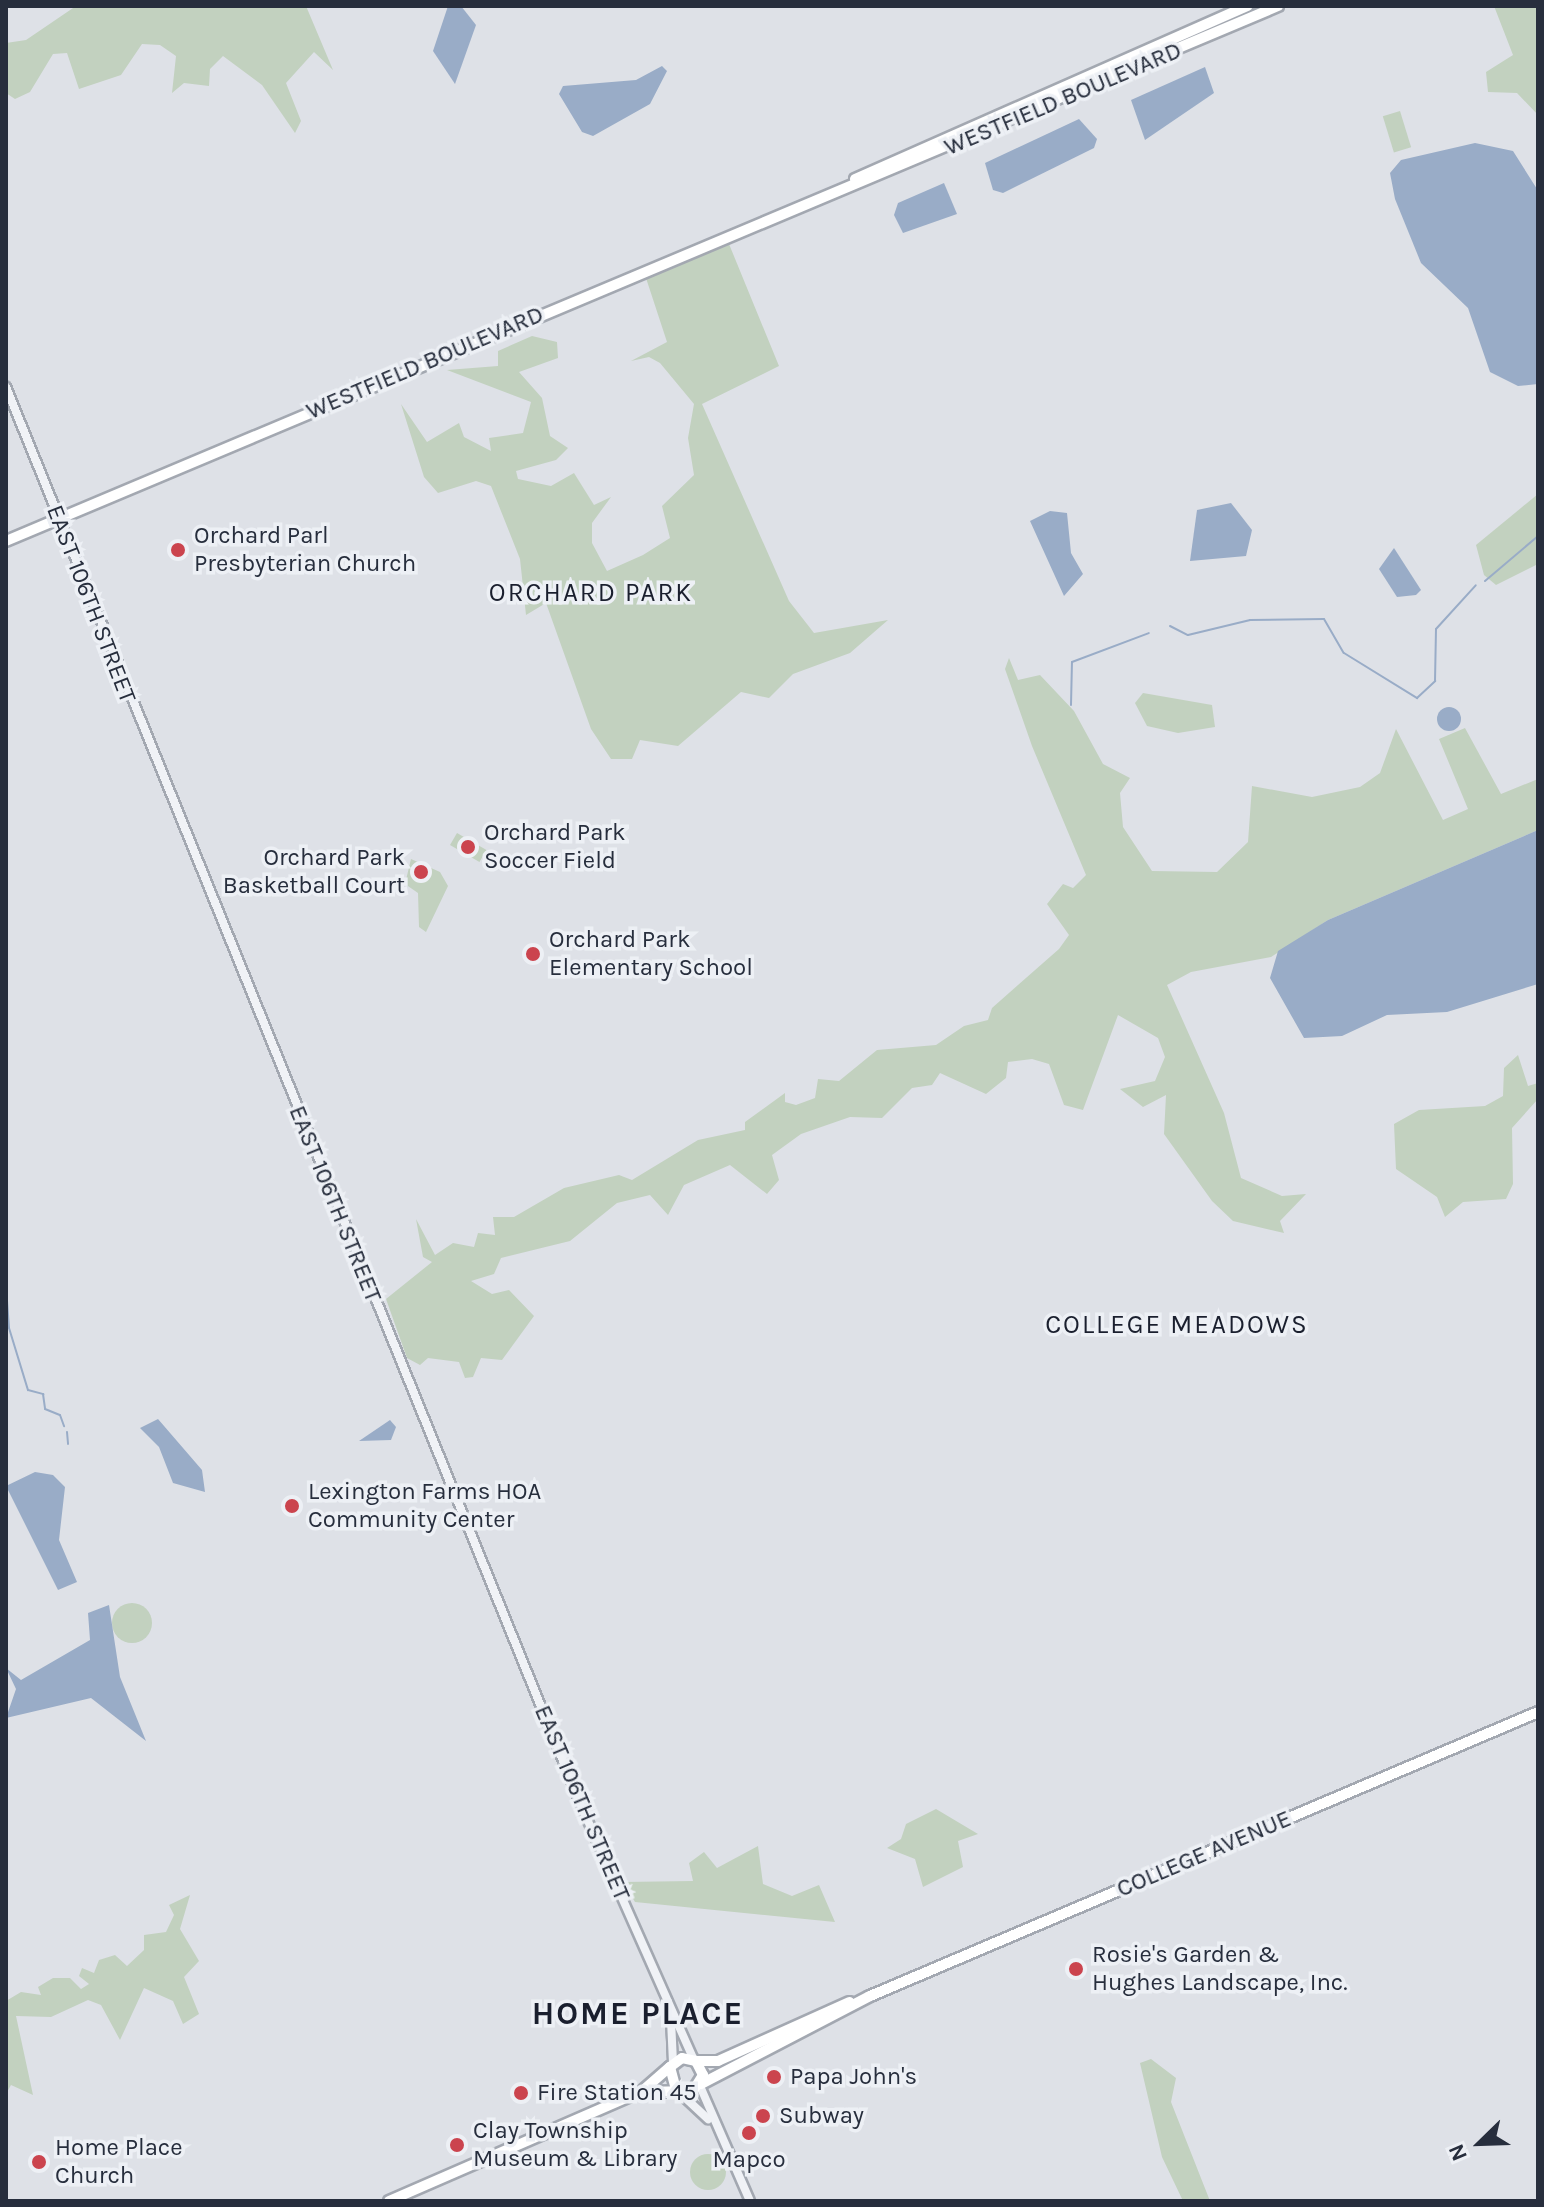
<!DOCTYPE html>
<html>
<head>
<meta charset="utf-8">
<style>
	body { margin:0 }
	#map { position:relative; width:1544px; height:2207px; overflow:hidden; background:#dee1e7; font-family:Karla,sans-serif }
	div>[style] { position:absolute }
	.green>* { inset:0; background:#c2d1bf; transform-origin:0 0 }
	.round { border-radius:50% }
	.water>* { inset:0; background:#99acc7 }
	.stream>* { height:2px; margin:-1px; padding:0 1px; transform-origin:1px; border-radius:1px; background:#99acc7 }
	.roads { filter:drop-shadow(2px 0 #a3a8b1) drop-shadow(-2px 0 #a3a8b1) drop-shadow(0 2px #a3a8b1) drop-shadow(0 -2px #a3a8b1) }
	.tertiary>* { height:8px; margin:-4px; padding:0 4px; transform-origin:4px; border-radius:4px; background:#f0f2f6 }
	.secondary>* { height:10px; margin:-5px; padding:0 5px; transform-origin:5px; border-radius:5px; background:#fff }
	.dots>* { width:22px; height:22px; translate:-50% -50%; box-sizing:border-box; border:4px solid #edf0f5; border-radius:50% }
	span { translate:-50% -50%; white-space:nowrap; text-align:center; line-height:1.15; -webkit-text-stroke:7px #edf0f5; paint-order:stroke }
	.street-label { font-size:24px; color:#272e3d }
	.poi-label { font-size:24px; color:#272e3d }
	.left { translate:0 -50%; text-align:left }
	.right { translate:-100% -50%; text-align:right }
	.neighbourhood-label { font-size:26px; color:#1a1f2e; letter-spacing:2px }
	.district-label { font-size:32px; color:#1a1f2e; font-weight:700; letter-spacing:2px }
	.frame { position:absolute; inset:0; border:8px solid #272e3d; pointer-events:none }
	.north { position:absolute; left:1440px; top:2103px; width:80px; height:80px; -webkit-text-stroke:6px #edf0f5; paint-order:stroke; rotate:247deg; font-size:22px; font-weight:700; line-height:32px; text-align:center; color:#272e3d }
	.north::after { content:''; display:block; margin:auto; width:28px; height:36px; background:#272e3d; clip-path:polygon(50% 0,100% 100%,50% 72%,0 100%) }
</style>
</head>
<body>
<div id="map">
	<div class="green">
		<i style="clip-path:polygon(76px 6px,306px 6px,333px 70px,314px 52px,286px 83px,301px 121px,295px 133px,262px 85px,223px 56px,210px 69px,209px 86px,184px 83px,172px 93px,176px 56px,160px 45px,142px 44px,121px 75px,79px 89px,67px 53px,53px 54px,30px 92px,15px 99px,6px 93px,6px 43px,26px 40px)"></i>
		<i style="clip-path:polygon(1494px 6px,1538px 6px,1538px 115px,1517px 93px,1488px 92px,1486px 72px,1513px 55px)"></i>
		<i style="left:1400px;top:111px;width:38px;height:18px;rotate:73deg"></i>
		<i style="clip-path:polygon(729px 244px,779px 366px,702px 404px,789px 601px,814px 633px,888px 620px,850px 653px,793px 674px,769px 698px,741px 692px,678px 746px,640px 740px,632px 759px,611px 759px,591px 729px,546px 603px,526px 615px,520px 559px,491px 486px,476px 481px,438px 493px,424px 477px,401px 404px,427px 442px,459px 423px,464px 437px,491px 451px,489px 438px,523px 433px,531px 402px,447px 370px,498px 366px,498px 351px,532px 336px,557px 342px,558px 358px,519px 372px,542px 398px,550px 436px,568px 448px,556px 460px,516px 471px,518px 479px,551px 486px,574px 473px,594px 505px,611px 497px,592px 523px,592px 543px,607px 571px,643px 555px,670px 538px,662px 506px,694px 475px,688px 438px,694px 404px,660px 363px,649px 357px,631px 361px,667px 342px,645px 275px)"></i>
		<i style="clip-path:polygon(1538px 494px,1538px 564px,1496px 585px,1484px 575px,1476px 545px)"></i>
		<i style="clip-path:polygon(1009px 658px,1018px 680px,1040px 675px,1074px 711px,1103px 764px,1130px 778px,1120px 793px,1123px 827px,1152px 871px,1217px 872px,1248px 842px,1252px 786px,1312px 797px,1360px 787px,1380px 773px,1396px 729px,1443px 820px,1468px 809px,1439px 739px,1465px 728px,1501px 794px,1538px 779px,1538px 830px,1328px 920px,1271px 957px,1191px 972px,1167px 985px,1224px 1113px,1241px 1178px,1282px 1196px,1306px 1194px,1280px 1221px,1284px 1233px,1233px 1221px,1212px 1201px,1164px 1134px,1166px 1095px,1143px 1107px,1120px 1089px,1155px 1081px,1165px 1057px,1158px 1038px,1118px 1015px,1083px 1110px,1064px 1105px,1049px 1064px,1032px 1059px,1008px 1062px,1006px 1078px,986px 1094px,940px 1073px,932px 1085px,912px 1088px,882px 1118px,850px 1117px,801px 1134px,772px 1155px,779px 1180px,767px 1194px,730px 1165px,684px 1185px,668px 1215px,650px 1195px,617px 1203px,570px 1241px,501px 1258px,494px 1274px,471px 1281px,492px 1294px,509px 1290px,534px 1316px,502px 1360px,481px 1358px,473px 1377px,465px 1378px,459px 1362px,428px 1358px,420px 1365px,407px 1358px,386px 1299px,432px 1262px,423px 1257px,416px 1219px,435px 1255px,453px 1243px,474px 1247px,478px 1233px,495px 1235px,493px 1217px,514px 1217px,564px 1188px,619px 1175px,632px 1180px,698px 1140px,745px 1130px,745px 1122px,785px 1093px,785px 1102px,796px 1105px,815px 1098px,818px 1079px,839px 1081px,877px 1050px,936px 1045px,964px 1026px,988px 1020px,992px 1008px,1059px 949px,1069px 935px,1047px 904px,1063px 884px,1073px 888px,1086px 875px,1032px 746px,1005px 669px)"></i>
		<i style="clip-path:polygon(1143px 693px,1212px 705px,1215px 727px,1178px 733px,1147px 726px,1135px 703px)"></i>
		<i style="left:457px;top:833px;width:34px;height:14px;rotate:30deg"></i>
		<i style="clip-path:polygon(411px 859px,440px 872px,448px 886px,426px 932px,419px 927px,418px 893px,405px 884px)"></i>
		<i style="clip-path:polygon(1518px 1055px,1528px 1086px,1538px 1083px,1538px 1099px,1512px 1128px,1513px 1184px,1506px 1199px,1463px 1202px,1445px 1217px,1437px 1197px,1396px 1169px,1394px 1124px,1419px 1110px,1485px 1106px,1503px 1096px,1504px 1068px)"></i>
		<i class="round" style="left:112px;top:1603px;width:40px;height:40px"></i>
		<i style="clip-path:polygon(936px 1809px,978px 1834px,958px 1841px,963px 1867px,923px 1887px,915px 1859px,887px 1848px,901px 1839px,906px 1824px)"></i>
		<i style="clip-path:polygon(758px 1846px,763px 1884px,792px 1896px,819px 1885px,835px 1922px,635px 1902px,623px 1882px,693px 1881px,689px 1863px,704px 1852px,717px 1868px)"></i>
		<i style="clip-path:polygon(190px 1895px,180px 1929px,199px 1961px,184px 1977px,199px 2014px,183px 2024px,173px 2001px,144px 1988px,120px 2040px,101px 2005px,88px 2000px,51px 2017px,16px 2016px,33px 2095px,11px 2085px,6px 2094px,6px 2001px,21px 1992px,41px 1995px,38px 1987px,53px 1978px,70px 1978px,81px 1989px,89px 1984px,79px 1976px,82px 1968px,94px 1973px,99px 1960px,115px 1955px,127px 1966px,144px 1950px,144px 1935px,166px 1932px,174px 1915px,169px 1905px)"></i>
		<i style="clip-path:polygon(1151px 2059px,1176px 2078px,1171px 2102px,1210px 2201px,1183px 2201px,1162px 2157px,1140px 2063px)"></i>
		<i class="round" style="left:690px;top:2154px;width:36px;height:36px"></i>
	</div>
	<div class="water">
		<i style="clip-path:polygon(448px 6px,461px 6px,476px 25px,455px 84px,433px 51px)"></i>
		<i style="clip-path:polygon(662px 66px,667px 71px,650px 104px,593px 136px,582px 132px,559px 94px,563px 86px,636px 80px)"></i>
		<i style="clip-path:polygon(1205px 67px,1214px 93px,1145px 140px,1131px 100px)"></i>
		<i style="clip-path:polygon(1079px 119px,1097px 139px,1094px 148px,1003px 193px,993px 190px,985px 163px)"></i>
		<i style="clip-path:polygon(1475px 143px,1513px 151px,1537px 189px,1538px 384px,1518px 386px,1490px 372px,1468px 308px,1421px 263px,1395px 199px,1390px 173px,1401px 160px)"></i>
		<i style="clip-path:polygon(944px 183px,957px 214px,903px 233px,894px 215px,898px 203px)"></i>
		<i style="clip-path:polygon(1231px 503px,1252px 530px,1246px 556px,1190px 561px,1197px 510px)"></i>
		<i style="clip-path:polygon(1050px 511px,1067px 513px,1071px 553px,1083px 574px,1064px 596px,1030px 521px)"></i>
		<i style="clip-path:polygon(1394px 548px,1421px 590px,1416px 595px,1397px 597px,1379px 569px)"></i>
		<i class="round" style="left:1437px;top:707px;width:24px;height:24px"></i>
		<i style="clip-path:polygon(1538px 830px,1538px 984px,1447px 1012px,1387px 1015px,1342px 1036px,1304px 1038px,1270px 978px,1278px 951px,1328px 920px)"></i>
		<i style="clip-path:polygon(158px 1419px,202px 1470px,205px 1492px,173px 1483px,159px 1447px,140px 1428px)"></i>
		<i style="clip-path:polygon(390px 1420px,396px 1427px,391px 1440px,359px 1441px)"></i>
		<i style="clip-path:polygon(35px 1472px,53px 1475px,65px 1487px,59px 1540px,77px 1582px,58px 1590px,6px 1486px)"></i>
		<i style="clip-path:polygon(109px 1605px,120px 1677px,146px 1741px,91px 1698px,6px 1718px,16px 1689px,6px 1668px,21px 1680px,90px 1640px,88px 1613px)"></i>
	</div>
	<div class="stream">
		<i style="left:1485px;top:581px;width:70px;rotate:-40.3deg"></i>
		<i style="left:1170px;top:626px;width:20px;rotate:27deg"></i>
		<i style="left:1188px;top:635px;width:64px;rotate:-13.6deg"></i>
		<i style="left:1250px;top:620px;width:74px;rotate:-0.8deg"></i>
		<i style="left:1324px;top:619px;width:39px;rotate:60deg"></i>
		<i style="left:1344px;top:653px;width:86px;rotate:31.7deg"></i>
		<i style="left:1417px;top:698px;width:25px;rotate:-43deg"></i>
		<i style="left:1435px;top:681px;width:52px;rotate:-88.9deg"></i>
		<i style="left:1436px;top:629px;width:59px;rotate:-47.7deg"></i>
		<i style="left:1071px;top:705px;width:43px;rotate:-88.7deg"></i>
		<i style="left:1072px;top:662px;width:82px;rotate:-20.6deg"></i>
		<i style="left:6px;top:1287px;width:41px;rotate:85.8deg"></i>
		<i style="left:9px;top:1328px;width:65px;rotate:73deg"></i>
		<i style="left:28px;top:1390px;width:16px;rotate:15deg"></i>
		<i style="left:43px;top:1394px;width:15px;rotate:82deg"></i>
		<i style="left:45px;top:1409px;width:16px;rotate:22deg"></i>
		<i style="left:60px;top:1415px;width:12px;rotate:70deg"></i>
		<i style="left:67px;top:1432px;width:12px;rotate:85deg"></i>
	</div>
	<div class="roads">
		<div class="tertiary">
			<i style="left:6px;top:387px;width:1528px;rotate:67.93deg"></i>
			<i style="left:580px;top:1803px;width:281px;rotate:66.1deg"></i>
			<i style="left:671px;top:2020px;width:42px;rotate:87.3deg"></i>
			<i style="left:700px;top:2086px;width:125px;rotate:66.5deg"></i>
			<i style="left:679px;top:2092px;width:40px;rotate:43deg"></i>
		</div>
		<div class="secondary">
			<i style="left:855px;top:179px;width:429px;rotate:-23.8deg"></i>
			<i style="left:6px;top:541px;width:1380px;rotate:-22.81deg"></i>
			<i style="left:696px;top:2061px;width:22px"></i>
			<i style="left:718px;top:2061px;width:144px;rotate:-24.2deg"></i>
			<i style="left:701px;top:2084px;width:191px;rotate:-27.5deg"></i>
			<i style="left:870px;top:1996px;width:726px;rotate:-23.03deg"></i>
			<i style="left:641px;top:2092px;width:38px;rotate:-41deg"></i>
			<i style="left:389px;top:2201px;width:274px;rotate:-23.5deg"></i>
			<i style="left:640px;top:2092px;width:53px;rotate:-1.1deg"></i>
			<i style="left:693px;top:2091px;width:19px;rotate:-58deg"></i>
			<i style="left:703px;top:2075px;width:16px;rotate:-117deg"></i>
			<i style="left:696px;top:2061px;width:14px;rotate:-168deg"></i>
			<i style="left:682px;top:2058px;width:15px;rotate:143deg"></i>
			<i style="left:670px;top:2067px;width:24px;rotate:75deg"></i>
		</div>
	</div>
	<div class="dots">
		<i style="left:178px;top:550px;background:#cb444e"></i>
		<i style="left:468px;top:847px;background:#cb444e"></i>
		<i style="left:421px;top:872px;background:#cb444e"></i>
		<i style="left:533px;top:954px;background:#cb444e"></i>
		<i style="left:292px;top:1506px;background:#cb444e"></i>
		<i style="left:1076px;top:1969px;background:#cb444e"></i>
		<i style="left:774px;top:2077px;background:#cb444e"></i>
		<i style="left:521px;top:2093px;background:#cb444e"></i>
		<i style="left:763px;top:2116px;background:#cb444e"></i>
		<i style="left:749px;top:2133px;background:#cb444e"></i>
		<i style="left:457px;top:2145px;background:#cb444e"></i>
		<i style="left:39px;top:2162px;background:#cb444e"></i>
	</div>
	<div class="street-label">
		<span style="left:1063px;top:99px;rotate:-23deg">WESTFIELD BOULEVARD</span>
		<span style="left:425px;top:363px;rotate:-23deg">WESTFIELD BOULEVARD</span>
		<span style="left:91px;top:604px;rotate:69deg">EAST 106TH STREET</span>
		<span style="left:335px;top:1204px;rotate:68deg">EAST 106TH STREET</span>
		<span style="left:582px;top:1803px;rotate:67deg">EAST 106TH STREET</span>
		<span style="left:1204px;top:1854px;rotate:-23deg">COLLEGE AVENUE</span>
	</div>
	<div class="poi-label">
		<span class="left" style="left:194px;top:550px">Orchard Parl<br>Presbyterian Church</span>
		<span class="left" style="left:484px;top:847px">Orchard Park<br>Soccer Field</span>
		<span class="right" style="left:405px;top:872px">Orchard Park<br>Basketball Court</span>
		<span class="left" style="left:549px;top:954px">Orchard Park<br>Elementary School</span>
		<span class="left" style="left:308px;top:1506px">Lexington Farms HOA<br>Community Center</span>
		<span class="left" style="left:1092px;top:1969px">Rosie's Garden &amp;<br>Hughes Landscape, Inc.</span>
		<span class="left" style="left:790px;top:2077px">Papa John's</span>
		<span class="left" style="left:537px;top:2093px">Fire Station 45</span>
		<span class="left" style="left:779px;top:2116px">Subway</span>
		<span class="left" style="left:473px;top:2145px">Clay Township<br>Museum &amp; Library</span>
		<span class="left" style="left:55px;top:2162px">Home Place<br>Church</span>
		<span style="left:749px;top:2160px">Mapco</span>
	</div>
	<div class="neighbourhood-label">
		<span style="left:591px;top:593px">ORCHARD PARK</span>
		<span style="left:1177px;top:1325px">COLLEGE MEADOWS</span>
	</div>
	<div class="district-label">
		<span style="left:638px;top:2014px">HOME PLACE</span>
	</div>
	<div class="frame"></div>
	<div class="north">N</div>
</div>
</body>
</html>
